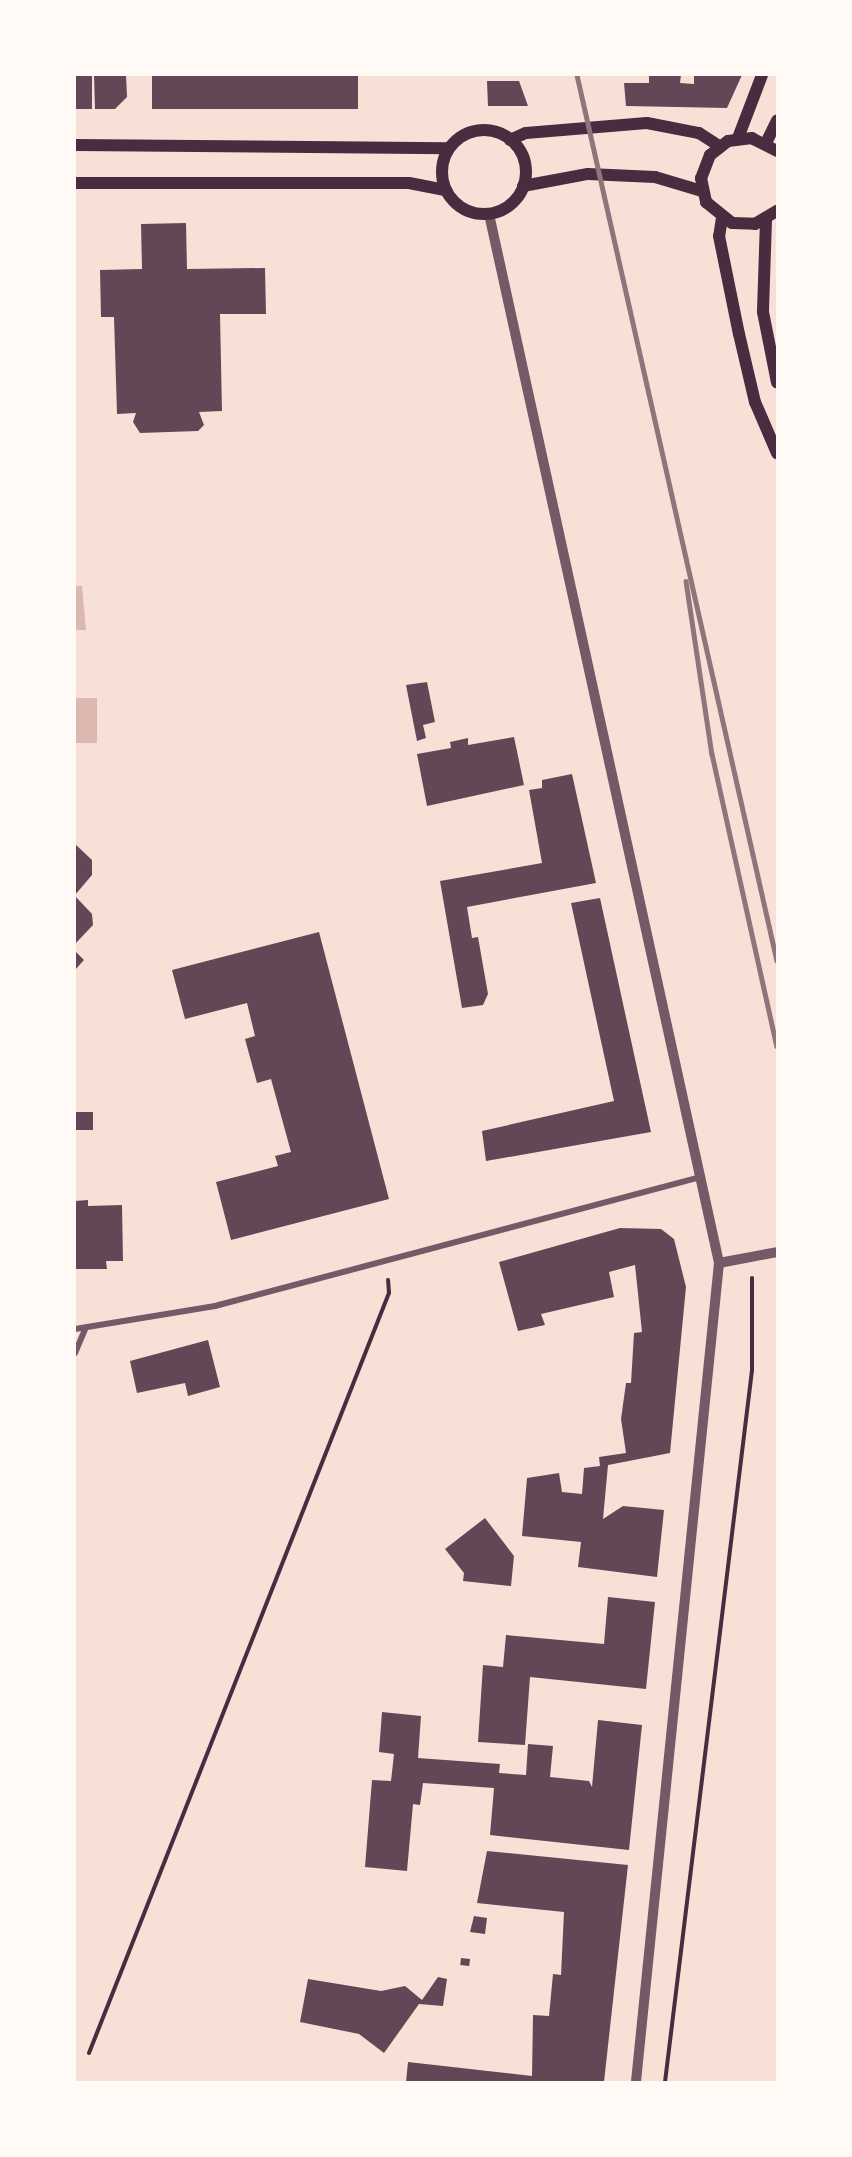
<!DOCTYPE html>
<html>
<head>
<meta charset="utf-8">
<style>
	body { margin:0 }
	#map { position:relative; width:852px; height:2157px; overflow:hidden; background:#f7e1d7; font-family:Bitter,serif }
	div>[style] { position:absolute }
	.water>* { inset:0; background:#dcb8b0; transform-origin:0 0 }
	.building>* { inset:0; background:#644757; transform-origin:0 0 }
	.path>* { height:4px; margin:-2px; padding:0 2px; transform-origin:2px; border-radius:2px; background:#4a2c40 }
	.minor>* { height:6px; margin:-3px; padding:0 3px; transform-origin:3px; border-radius:3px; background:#755966 }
	.tertiary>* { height:10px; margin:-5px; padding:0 5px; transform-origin:5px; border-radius:5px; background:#755966 }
	.secondary>* { height:12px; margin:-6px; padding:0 6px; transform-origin:6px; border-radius:6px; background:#4a2c40 }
	.secondary>.ring { margin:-6px; padding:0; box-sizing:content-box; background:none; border:12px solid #4a2c40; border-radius:50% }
	.rail>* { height:4.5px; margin:-2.25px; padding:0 2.25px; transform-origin:2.25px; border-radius:2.25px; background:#8f747c }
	span { translate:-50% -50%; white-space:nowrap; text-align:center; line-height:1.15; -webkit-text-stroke:4.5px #fffaf5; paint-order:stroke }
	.frame { position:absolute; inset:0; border:76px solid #fffaf5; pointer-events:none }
</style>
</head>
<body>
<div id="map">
	<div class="water">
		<i style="clip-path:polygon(75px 586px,82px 586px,86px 630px,75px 630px)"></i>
		<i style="left:75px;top:698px;width:22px;height:45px"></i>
	</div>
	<div class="building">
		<i style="left:75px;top:75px;width:17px;height:34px"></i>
		<i style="clip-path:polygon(94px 75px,126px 75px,127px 97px,115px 109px,95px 109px)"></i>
		<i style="left:152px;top:75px;width:206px;height:34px"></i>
		<i style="clip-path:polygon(649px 75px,681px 75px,680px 83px,694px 84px,694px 75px,742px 75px,727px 108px,626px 106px,624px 83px,649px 83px)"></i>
		<i style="clip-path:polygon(487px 81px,519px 81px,528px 106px,488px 106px)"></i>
		<i style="clip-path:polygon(186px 223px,187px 269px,265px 268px,266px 314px,220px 314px,222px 411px,199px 412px,204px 425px,198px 431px,140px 433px,133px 422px,136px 413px,117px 414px,114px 317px,101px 317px,100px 270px,142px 269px,141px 224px)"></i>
		<i style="clip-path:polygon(427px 682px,435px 722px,423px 725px,426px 738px,417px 741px,406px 685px)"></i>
		<i style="clip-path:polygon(514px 737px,524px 785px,427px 806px,417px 754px,451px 748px,450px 742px,468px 738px,468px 745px)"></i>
		<i style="clip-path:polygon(572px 774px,596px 883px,467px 907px,472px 938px,478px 937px,488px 994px,483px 1005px,462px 1008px,440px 881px,542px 863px,529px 790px,542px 788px,542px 780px)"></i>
		<i style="clip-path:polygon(75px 844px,92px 860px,92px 875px,75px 895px)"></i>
		<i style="clip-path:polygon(75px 896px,92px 914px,93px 925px,75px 944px)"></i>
		<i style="clip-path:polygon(600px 898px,651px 1132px,486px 1161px,482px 1131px,614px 1101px,571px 903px)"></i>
		<i style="clip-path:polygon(319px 932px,389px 1199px,231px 1240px,216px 1182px,278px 1166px,275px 1156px,291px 1152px,271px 1079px,257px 1083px,245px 1039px,255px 1036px,247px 1003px,185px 1019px,172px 970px)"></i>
		<i style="clip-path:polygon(75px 951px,84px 960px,75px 970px)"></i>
		<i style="left:75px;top:1112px;width:18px;height:18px"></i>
		<i style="clip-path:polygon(88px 1200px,88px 1206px,122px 1205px,123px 1261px,106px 1261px,107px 1269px,75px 1269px,75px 1201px)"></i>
		<i style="clip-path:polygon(620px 1228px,661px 1229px,674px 1239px,686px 1287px,670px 1453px,608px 1465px,603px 1519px,623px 1506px,664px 1510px,657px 1577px,578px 1567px,581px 1542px,522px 1536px,527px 1478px,559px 1473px,562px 1492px,582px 1494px,584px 1468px,600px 1466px,599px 1457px,626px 1453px,621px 1419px,626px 1383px,631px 1383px,634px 1333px,642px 1332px,635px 1265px,609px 1272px,614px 1297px,541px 1314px,545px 1325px,518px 1331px,499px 1262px)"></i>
		<i style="clip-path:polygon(208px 1340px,220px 1387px,188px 1396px,185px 1383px,137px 1393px,130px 1361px)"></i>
		<i style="clip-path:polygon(485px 1518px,514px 1556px,511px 1586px,463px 1581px,464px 1573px,445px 1549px)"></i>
		<i style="clip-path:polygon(608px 1597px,655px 1602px,646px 1689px,530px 1677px,525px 1745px,478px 1742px,483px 1665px,503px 1667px,506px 1635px,604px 1644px)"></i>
		<i style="clip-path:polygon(382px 1712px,421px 1716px,418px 1758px,500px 1764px,499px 1773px,526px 1775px,528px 1744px,553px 1746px,550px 1777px,589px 1781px,592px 1787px,598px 1720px,642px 1725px,629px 1850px,490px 1835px,494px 1788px,423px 1783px,420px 1805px,413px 1804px,407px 1871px,365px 1867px,372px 1780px,391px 1781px,394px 1754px,379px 1752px)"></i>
		<i style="clip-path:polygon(487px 1851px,628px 1865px,604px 2082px,406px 2082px,408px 2062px,532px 2076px,533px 2015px,549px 2016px,553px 1974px,561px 1975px,564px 1912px,477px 1903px)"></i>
		<i style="clip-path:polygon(474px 1916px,487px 1918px,485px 1934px,470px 1932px)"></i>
		<i style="left:461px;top:1958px;width:9px;height:7px;rotate:6deg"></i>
		<i style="clip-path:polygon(438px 1977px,447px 1979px,443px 2006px,419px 2004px,384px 2053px,359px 2034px,300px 2022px,308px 1979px,381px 1991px,405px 1986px,422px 2000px)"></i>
	</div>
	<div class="path">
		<i style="left:89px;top:2053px;width:817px;rotate:-68.46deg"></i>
		<i style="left:389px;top:1293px;width:13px;rotate:-94deg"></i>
		<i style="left:665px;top:2082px;width:717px;rotate:-83.03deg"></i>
		<i style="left:752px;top:1370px;width:92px;rotate:-90deg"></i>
	</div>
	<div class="minor">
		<i style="left:75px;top:1329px;width:142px;rotate:-9.3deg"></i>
		<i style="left:215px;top:1306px;width:503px;rotate:-14.87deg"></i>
		<i style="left:75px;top:1353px;width:26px;rotate:-67deg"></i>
	</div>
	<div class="tertiary">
		<i style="left:489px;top:214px;width:1074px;rotate:77.63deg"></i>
		<i style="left:719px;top:1263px;width:823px;rotate:95.79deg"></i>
		<i style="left:719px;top:1263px;width:59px;rotate:-10.7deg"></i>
	</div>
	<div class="secondary">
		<i class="ring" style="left:442px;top:130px;width:72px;height:72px"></i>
		<i style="left:738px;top:138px;width:67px;rotate:-69.1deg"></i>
		<i style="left:510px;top:140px;width:17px;rotate:-24deg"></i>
		<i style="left:526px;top:133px;width:121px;rotate:-4.7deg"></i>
		<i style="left:647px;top:123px;width:53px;rotate:10.9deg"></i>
		<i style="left:699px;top:133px;width:24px;rotate:33deg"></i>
		<i style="left:766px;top:143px;width:25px;rotate:-64deg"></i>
		<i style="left:75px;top:145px;width:374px;rotate:0.5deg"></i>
		<i style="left:777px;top:151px;width:28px;rotate:-153deg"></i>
		<i style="left:752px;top:138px;width:24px;rotate:173deg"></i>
		<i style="left:728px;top:141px;width:23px;rotate:142deg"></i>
		<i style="left:710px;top:155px;width:25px;rotate:111deg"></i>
		<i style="left:701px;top:178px;width:25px;rotate:78deg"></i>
		<i style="left:706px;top:202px;width:33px;rotate:39deg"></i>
		<i style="left:732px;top:223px;width:23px;rotate:2deg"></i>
		<i style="left:755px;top:224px;width:26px;rotate:-31deg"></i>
		<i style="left:75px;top:183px;width:334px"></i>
		<i style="left:409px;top:183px;width:38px;rotate:11deg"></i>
		<i style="left:523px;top:186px;width:66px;rotate:-10.5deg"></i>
		<i style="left:588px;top:174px;width:67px;rotate:2.6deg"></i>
		<i style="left:655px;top:177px;width:49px;rotate:16.6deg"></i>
		<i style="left:722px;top:218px;width:18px;rotate:99deg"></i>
		<i style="left:719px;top:236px;width:100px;rotate:78.5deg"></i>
		<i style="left:739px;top:334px;width:70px;rotate:76.8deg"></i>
		<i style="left:755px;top:402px;width:56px;rotate:66.7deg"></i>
		<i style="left:766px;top:220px;width:92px;rotate:91.9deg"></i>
		<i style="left:763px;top:312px;width:72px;rotate:78.8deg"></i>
	</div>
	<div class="rail">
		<i style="left:577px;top:75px;width:908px;rotate:77.28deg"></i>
		<i style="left:686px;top:581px;width:175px;rotate:81.5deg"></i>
		<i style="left:712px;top:754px;width:299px;rotate:77.5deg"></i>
	</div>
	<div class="frame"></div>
</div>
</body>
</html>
